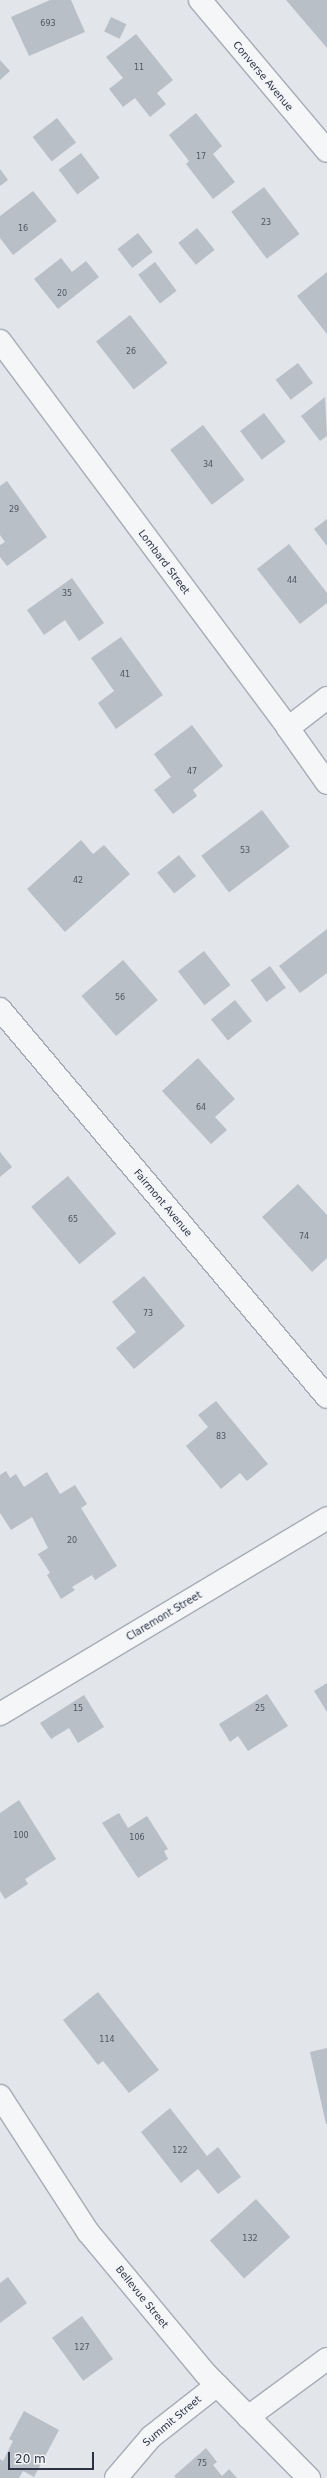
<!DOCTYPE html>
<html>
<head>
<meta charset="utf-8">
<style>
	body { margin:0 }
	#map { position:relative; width:327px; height:2478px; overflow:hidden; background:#e2e5ea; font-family:"DejaVu Sans",sans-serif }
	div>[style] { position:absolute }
	.building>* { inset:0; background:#b9bfc7; transform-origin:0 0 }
	.roads { filter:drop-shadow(1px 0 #a7acb4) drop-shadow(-1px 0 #a7acb4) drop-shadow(0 1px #a7acb4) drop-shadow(0 -1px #a7acb4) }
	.minor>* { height:22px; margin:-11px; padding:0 11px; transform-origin:11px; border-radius:11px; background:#f5f6f8 }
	span { translate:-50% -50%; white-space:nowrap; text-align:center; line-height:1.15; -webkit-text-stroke:3px #f2f4f7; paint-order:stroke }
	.number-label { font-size:8px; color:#4e5663 }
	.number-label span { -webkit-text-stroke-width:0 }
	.street-label { font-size:10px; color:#2b3342 }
	.scale { position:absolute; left:8px; top:2452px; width:86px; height:18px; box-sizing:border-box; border:2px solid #2b3342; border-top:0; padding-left:5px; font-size:12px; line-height:14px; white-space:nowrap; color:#2b3342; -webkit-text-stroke:3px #f2f4f7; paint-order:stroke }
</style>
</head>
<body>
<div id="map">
	<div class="building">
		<i style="clip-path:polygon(50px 0,71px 0,85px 32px,29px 56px,11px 17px)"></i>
		<i style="clip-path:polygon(286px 0,327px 0,327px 48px)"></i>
		<i style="left:111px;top:17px;width:17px;height:16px;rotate:25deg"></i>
		<i style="clip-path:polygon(136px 34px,173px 80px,157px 93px,166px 104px,150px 117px,135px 98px,123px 107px,109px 89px,123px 78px,106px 57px)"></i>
		<i style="clip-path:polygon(0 60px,10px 71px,0 80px)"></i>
		<i style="clip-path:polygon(196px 113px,222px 146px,213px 154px,235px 182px,213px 199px,186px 164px,189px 161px,169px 135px)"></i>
		<i style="left:57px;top:118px;width:31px;height:31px;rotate:52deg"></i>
		<i style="left:81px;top:153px;width:31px;height:28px;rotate:53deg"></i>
		<i style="clip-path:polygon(0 169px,8px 180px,0 186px)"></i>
		<i style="left:264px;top:187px;width:59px;height:41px;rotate:53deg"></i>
		<i style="clip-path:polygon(33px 191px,57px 221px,13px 255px,0 238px,0 216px)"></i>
		<i style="left:197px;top:228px;width:28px;height:24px;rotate:51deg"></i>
		<i style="left:138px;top:233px;width:24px;height:26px;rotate:52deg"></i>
		<i style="clip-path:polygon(61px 258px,72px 272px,86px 261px,99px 277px,58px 309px,34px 279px)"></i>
		<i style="left:155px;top:262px;width:36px;height:21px;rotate:53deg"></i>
		<i style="clip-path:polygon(327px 272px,327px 334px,297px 296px)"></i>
		<i style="left:130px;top:315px;width:61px;height:43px;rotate:52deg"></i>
		<i style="left:298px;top:363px;width:25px;height:28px;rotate:53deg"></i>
		<i style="clip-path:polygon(325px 397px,327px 436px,320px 441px,301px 416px)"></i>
		<i style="left:264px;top:413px;width:36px;height:30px;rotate:53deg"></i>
		<i style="left:203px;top:425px;width:69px;height:41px;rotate:53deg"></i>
		<i style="clip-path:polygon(7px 481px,47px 537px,7px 566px,0 557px,0 545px,5px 542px,0 535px,0 486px)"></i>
		<i style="clip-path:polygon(327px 519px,327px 546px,314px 529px)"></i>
		<i style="clip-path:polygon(289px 544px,327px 593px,327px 603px,300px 624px,257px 569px)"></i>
		<i style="clip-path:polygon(72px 578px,104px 623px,79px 641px,65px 620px,44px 635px,27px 610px)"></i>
		<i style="clip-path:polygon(121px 637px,163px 695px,116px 729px,98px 703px,114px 691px,91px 658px)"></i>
		<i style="clip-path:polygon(192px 725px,223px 766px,193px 790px,197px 796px,173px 814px,154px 790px,171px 777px,154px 754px)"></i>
		<i style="left:262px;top:810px;width:46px;height:76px;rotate:53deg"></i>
		<i style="clip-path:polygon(81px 840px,93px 854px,104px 845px,130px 874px,65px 932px,27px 889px)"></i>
		<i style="left:179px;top:855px;width:27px;height:28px;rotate:51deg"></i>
		<i style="clip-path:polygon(327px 929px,327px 973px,300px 993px,279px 966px)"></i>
		<i style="left:204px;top:951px;width:43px;height:33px;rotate:52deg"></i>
		<i style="left:123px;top:960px;width:53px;height:55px;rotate:49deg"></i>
		<i style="left:270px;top:966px;width:27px;height:24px;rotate:54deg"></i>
		<i style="left:235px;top:1000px;width:27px;height:31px;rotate:51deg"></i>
		<i style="clip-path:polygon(198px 1058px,235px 1099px,215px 1117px,227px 1130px,211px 1144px,162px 1091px)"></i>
		<i style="clip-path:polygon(0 1152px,12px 1167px,0 1177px)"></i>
		<i style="left:68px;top:1176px;width:75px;height:48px;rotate:50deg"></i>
		<i style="clip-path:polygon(298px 1184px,327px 1215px,327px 1258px,312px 1272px,262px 1217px)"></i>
		<i style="clip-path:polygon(144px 1276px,185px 1326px,134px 1369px,116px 1348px,136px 1332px,112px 1302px)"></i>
		<i style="clip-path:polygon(216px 1401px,268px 1464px,247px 1481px,240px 1473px,221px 1489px,186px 1446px,208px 1427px,198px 1415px)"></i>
		<i style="clip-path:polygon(6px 1471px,10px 1478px,16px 1474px,24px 1487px,47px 1472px,60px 1494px,75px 1485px,87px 1504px,81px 1508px,117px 1566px,95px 1580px,92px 1575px,72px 1587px,75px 1590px,61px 1599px,47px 1575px,50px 1573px,38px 1554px,48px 1548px,32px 1517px,11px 1530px,0 1513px,0 1475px)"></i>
		<i style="clip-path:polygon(327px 1683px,327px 1712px,314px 1691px)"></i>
		<i style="clip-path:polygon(267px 1694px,288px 1726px,248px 1751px,238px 1736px,230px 1742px,219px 1724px)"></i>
		<i style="clip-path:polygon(84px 1695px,104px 1727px,78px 1743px,69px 1728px,51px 1739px,40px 1723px)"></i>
		<i style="clip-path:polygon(19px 1800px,56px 1859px,25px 1879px,28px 1884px,5px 1899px,0 1891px,0 1813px)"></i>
		<i style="clip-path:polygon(119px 1813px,128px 1828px,147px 1816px,168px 1849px,164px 1851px,168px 1859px,138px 1878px,102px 1823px)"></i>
		<i style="clip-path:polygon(98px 1992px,159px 2070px,129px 2093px,103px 2061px,98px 2065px,63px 2020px)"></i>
		<i style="clip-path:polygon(327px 2048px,327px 2124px,326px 2124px,310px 2052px)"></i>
		<i style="clip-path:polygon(170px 2108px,207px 2156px,218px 2147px,241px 2177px,218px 2194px,198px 2169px,181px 2183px,141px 2132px)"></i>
		<i style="left:256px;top:2199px;width:51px;height:62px;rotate:48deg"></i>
		<i style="clip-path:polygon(8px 2277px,27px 2303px,0 2323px,0 2283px)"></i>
		<i style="left:82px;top:2316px;width:53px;height:37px;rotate:54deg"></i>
		<i style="clip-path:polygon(24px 2411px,59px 2430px,34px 2477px,23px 2471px,19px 2478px,0 2478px,0 2459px,3px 2461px,13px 2441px,9px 2439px)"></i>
		<i style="clip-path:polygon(206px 2448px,217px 2462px,213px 2465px,222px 2476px,229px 2469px,237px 2478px,176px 2478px,174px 2476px)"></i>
	</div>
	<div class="roads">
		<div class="minor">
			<i style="left:200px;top:0;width:197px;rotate:49.9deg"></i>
			<i style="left:0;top:341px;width:482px;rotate:53.3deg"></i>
			<i style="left:288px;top:728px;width:67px;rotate:54.7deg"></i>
			<i style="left:288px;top:728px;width:49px;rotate:-37.6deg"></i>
			<i style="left:0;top:1009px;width:507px;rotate:49.88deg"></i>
			<i style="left:0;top:1714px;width:381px;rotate:-30.9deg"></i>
			<i style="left:0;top:2096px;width:162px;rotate:57.1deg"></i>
			<i style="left:88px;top:2232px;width:183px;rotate:50.3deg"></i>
			<i style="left:205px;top:2373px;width:148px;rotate:45.3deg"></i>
			<i style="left:248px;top:2417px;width:98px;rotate:-36.3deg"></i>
			<i style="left:116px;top:2478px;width:54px;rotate:-49.5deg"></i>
			<i style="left:151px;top:2437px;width:84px;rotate:-38.2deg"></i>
		</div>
	</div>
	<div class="number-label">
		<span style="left:48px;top:24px">693</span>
		<span style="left:139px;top:68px">11</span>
		<span style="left:201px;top:157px">17</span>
		<span style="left:266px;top:223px">23</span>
		<span style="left:23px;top:229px">16</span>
		<span style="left:62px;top:294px">20</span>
		<span style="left:131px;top:352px">26</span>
		<span style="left:208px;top:465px">34</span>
		<span style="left:14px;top:510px">29</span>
		<span style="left:292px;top:581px">44</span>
		<span style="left:67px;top:594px">35</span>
		<span style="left:125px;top:675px">41</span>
		<span style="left:192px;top:772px">47</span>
		<span style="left:245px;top:851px">53</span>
		<span style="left:78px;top:881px">42</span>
		<span style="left:120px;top:998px">56</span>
		<span style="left:201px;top:1108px">64</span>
		<span style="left:73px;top:1220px">65</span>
		<span style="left:304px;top:1237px">74</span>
		<span style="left:148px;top:1314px">73</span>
		<span style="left:221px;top:1437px">83</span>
		<span style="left:72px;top:1541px">20</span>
		<span style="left:78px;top:1709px">15</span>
		<span style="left:260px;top:1709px">25</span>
		<span style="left:21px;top:1836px">100</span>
		<span style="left:137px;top:1838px">106</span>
		<span style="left:107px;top:2040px">114</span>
		<span style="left:180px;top:2151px">122</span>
		<span style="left:250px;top:2239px">132</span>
		<span style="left:82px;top:2348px">127</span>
		<span style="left:202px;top:2464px">75</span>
	</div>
	<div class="street-label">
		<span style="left:263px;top:76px;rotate:50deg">Converse Avenue</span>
		<span style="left:164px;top:562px;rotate:53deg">Lombard Street</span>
		<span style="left:163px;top:1203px;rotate:50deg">Fairmont Avenue</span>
		<span style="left:164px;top:1616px;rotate:-31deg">Claremont Street</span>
		<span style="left:142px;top:2297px;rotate:51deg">Bellevue Street</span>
		<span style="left:172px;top:2421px;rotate:-40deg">Summit Street</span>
	</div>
	<div class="scale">20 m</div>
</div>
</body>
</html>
